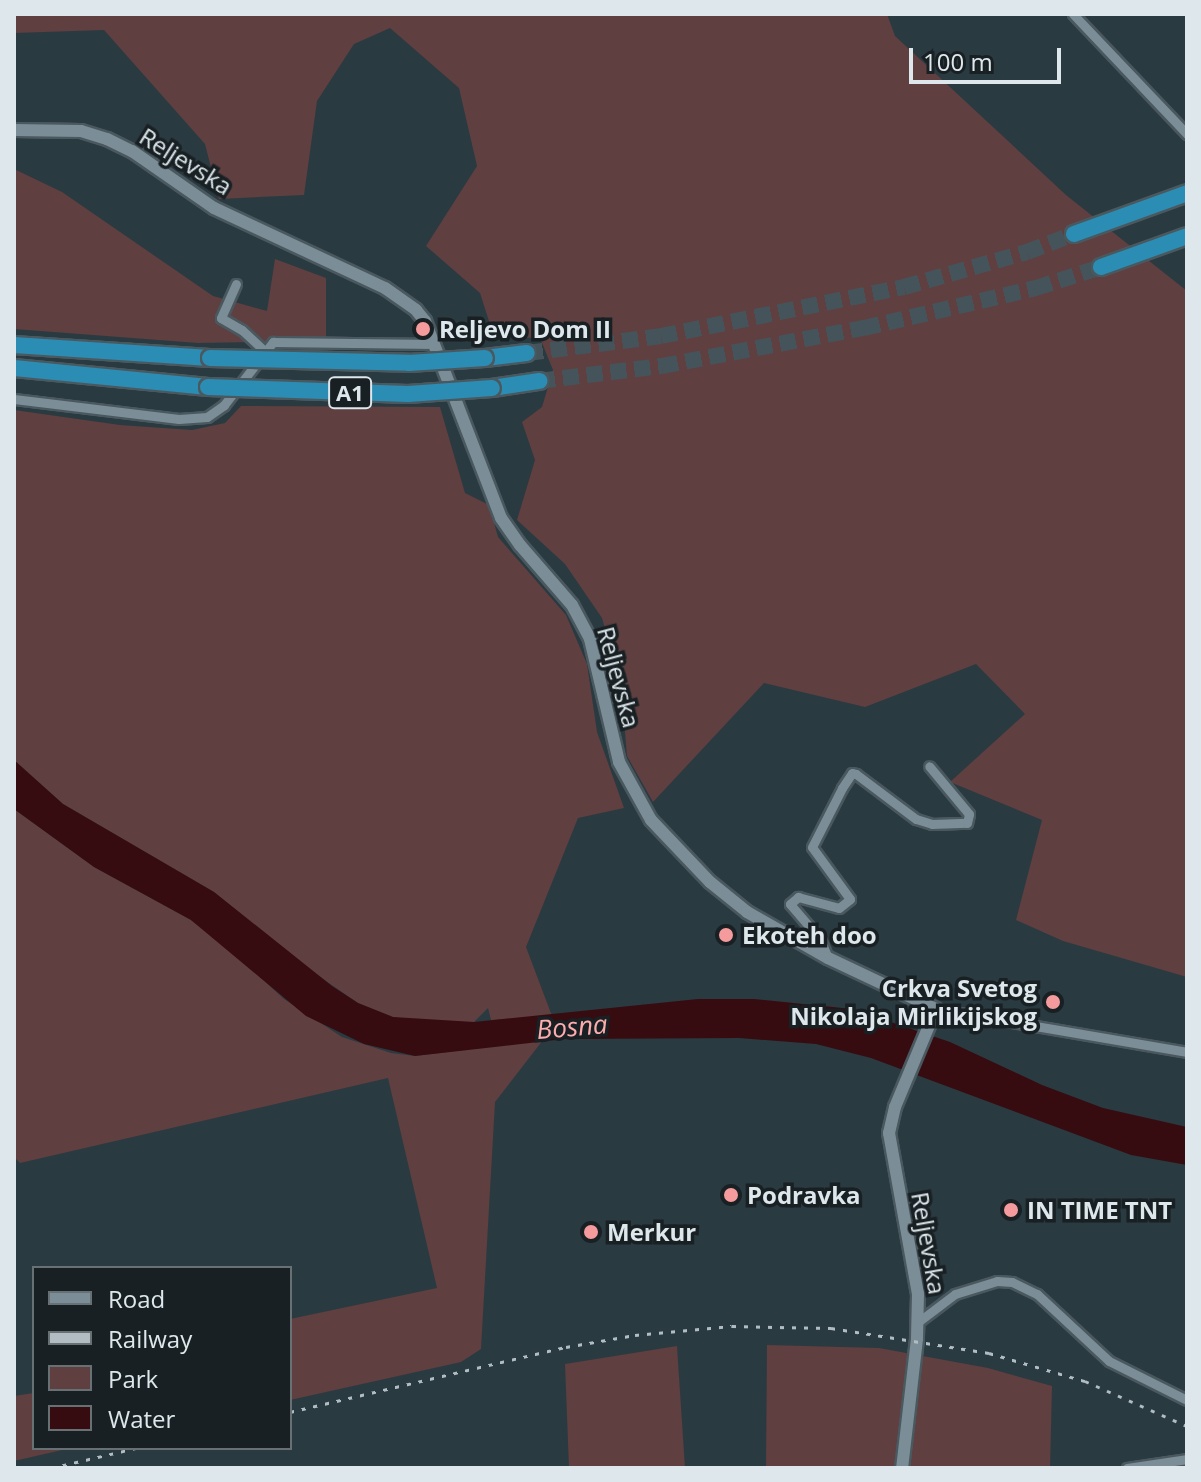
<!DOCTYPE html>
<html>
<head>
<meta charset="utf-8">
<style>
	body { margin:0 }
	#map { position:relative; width:1201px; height:1482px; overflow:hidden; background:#2a3a41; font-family:"Open Sans",sans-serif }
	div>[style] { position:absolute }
	.green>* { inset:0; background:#5f3f40 }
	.water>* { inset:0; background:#360c10 }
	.motorway-tunnel>* { height:16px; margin-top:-8px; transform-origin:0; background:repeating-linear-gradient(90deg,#45545b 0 16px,transparent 0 24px) }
	.roads { filter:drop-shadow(2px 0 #4a585f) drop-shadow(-2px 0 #4a585f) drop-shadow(0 2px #4a585f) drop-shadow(0 -2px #4a585f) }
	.minor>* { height:9px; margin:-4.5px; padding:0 4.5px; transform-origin:4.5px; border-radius:4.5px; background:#7b8d96 }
	.secondary>* { height:12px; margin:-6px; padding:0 6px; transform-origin:6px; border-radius:6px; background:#7b8d96 }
	.motorway>* { height:16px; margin:-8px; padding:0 8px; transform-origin:8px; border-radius:8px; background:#2b8db3 }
	.rail>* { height:3px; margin-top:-1.5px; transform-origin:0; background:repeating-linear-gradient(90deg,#b1bdc2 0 4px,transparent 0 12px) }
	.bridges { filter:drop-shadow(2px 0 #4a585f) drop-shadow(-2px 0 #4a585f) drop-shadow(0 2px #4a585f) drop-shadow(0 -2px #4a585f) }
	.motorway-bridge>* { height:16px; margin:-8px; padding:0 8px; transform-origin:8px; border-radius:8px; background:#2b8db3 }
	.dots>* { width:22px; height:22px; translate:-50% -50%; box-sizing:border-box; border:4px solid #182023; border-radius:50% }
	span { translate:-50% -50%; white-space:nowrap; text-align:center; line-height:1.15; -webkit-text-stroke:7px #182023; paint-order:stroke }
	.shield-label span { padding:2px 6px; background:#182023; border:2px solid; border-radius:6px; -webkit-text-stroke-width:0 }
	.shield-label { font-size:22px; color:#dde7ec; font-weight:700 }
	.street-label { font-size:24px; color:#dde7ec }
	.poi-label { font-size:24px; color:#dde7ec; font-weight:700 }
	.left { translate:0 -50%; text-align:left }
	.right { translate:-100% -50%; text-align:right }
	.water-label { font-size:26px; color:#feacae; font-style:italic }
	.frame { position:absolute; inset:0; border:16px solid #dde7ec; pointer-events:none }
	.legend { position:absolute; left:32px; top:1266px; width:260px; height:184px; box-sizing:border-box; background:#182023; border:2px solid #677073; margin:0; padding:10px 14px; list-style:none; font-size:24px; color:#dde7ec }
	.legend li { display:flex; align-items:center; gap:16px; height:40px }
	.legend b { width:40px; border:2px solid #677073 }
	.scale { position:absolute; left:909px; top:48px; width:152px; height:36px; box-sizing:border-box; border:4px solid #dde7ec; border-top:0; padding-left:10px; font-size:24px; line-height:28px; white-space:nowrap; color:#dde7ec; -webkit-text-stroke:6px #182023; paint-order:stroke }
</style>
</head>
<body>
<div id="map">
	<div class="green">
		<i style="clip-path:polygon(14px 14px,887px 14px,895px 36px,1066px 195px,1187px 291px,1187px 977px,1063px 941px,1016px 920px,1042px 820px,950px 782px,1025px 714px,976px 664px,865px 707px,764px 683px,653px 802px,627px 756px,621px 685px,602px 618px,565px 564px,517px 520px,535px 460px,522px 422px,542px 407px,553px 370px,540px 338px,494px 337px,480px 293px,426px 246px,477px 166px,459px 88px,390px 28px,354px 44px,317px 101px,304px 195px,219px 199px,205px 144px,104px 30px,14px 33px)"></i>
		<i style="clip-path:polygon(14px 169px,62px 192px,213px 296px,267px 311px,275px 259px,326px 278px,326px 341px,198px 343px,14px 329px)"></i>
		<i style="clip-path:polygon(241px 406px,440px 407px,465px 493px,489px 505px,498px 537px,566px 615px,587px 664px,597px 732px,624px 808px,578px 818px,526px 947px,552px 1016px,491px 1020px,488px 1008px,474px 1022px,425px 1022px,393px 1017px,358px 1003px,307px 968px,214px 892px,63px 804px,14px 760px,14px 410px,120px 425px,192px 430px,225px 423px)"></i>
		<i style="clip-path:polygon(14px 809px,94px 867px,191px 920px,234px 953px,284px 999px,342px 1037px,391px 1053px,415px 1056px,543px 1040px,495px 1102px,481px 1349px,461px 1362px,290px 1400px,290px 1319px,437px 1288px,388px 1078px,20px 1163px,14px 1157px)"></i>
		<i style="clip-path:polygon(767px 1345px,879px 1348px,988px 1368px,1052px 1386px,1050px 1468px,766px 1468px)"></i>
		<i style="clip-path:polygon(677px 1346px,685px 1468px,569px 1468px,565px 1364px)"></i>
		<i style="clip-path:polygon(34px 1393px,34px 1448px,71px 1448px,14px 1461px,14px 1396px)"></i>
	</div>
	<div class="water">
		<i style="clip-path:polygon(14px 760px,63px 804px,214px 892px,332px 986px,358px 1003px,393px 1017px,474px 1022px,698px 999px,754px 999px,852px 1009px,950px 1042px,1042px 1085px,1103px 1108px,1187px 1127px,1187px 1165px,1131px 1155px,871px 1058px,816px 1044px,739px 1038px,564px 1039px,415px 1056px,364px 1044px,306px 1016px,191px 920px,94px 867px,14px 809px)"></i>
	</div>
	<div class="motorway-tunnel">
		<i style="left:527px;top:353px;width:135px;rotate:-7.2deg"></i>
		<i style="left:661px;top:336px;width:248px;rotate:-11.4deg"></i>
		<i style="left:904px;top:287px;width:128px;rotate:-15.9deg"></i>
		<i style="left:1027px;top:252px;width:50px;rotate:-21deg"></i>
		<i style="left:539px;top:381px;width:124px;rotate:-7deg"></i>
		<i style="left:662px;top:366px;width:206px;rotate:-10.7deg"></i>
		<i style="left:864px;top:328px;width:177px;rotate:-13.1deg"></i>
		<i style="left:1036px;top:288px;width:68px;rotate:-17.9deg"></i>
	</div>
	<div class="roads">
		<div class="minor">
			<i style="left:1073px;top:14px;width:166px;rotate:46.5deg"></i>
			<i style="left:236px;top:284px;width:37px;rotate:114deg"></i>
			<i style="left:221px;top:318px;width:24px;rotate:30deg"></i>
			<i style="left:242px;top:330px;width:33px;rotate:43deg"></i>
			<i style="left:14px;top:399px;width:166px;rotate:6.9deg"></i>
			<i style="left:179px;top:419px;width:28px;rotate:-4deg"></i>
			<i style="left:207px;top:417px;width:21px;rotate:-35deg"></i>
			<i style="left:224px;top:405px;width:80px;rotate:-52.1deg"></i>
			<i style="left:273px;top:342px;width:161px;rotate:0.7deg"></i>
			<i style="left:828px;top:958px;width:21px;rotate:-113deg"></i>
			<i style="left:820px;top:939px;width:46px;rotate:-130.6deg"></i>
			<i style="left:790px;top:904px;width:11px;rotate:-41deg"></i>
			<i style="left:798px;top:897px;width:42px;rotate:15deg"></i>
			<i style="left:839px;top:908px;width:14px;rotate:-39deg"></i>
			<i style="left:850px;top:899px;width:64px;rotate:-126.2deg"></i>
			<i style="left:812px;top:847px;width:66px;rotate:-63deg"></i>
			<i style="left:842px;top:788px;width:18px;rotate:-56deg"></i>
			<i style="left:852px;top:773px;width:4px;rotate:14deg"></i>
			<i style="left:856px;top:774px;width:75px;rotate:36.9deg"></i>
			<i style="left:916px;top:819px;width:17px;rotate:17deg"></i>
			<i style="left:932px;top:824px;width:35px;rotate:-2deg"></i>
			<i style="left:967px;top:823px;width:9px;rotate:-77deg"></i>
			<i style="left:969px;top:814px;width:62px;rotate:-129.8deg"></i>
			<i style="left:936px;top:1009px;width:255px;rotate:9.7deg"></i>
			<i style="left:918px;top:1322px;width:46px;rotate:-37.1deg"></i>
			<i style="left:955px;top:1294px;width:44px;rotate:-17.2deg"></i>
			<i style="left:997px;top:1281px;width:15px;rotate:4deg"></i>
			<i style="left:1012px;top:1282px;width:28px;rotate:26deg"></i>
			<i style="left:1037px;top:1294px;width:98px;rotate:42.9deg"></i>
			<i style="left:1109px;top:1361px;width:87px;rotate:26.6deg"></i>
			<i style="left:1127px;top:1468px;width:61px;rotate:-8.5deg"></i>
		</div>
		<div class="secondary">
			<i style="left:14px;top:130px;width:67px;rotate:0.9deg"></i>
			<i style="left:81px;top:131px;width:27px;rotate:17deg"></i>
			<i style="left:107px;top:139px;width:28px;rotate:26deg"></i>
			<i style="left:132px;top:151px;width:100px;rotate:34.8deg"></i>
			<i style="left:214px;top:208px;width:189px;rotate:25.1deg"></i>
			<i style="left:385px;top:288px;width:38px;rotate:35deg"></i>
			<i style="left:416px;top:310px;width:14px;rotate:51deg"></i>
			<i style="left:425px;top:321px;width:211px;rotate:68.9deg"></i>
			<i style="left:501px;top:518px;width:33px;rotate:55deg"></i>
			<i style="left:520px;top:545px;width:79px;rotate:49.1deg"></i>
			<i style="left:572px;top:605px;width:38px;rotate:62deg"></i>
			<i style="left:590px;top:639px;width:126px;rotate:76.7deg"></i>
			<i style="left:619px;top:762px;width:66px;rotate:61.1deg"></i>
			<i style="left:651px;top:820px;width:86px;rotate:46.4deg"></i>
			<i style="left:710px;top:882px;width:48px;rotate:39deg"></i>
			<i style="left:747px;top:912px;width:93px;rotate:29.6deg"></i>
			<i style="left:828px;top:958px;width:119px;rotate:25.3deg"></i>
			<i style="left:936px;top:1009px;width:106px;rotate:112.7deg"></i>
			<i style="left:895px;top:1107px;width:27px;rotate:103deg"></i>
			<i style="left:889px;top:1133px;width:164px;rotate:79.8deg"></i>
			<i style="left:918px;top:1294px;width:45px;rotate:91.3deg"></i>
			<i style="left:917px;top:1339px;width:130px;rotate:96.6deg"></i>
		</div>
		<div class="motorway">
			<i style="left:1074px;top:234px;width:120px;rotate:-19.9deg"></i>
			<i style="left:1101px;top:267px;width:91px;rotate:-19.8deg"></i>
			<i style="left:14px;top:345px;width:196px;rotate:3.8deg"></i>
			<i style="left:485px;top:358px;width:42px;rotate:-6.8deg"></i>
			<i style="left:14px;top:368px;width:195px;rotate:5.6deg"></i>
			<i style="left:492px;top:388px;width:48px;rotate:-8.5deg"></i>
		</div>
	</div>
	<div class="rail">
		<i style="left:290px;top:1412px;width:284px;rotate:-13.3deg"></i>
		<i style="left:566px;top:1347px;width:70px;rotate:-9.9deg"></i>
		<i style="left:635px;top:1335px;width:97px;rotate:-5.3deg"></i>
		<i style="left:732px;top:1326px;width:99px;rotate:1.2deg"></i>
		<i style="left:831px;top:1328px;width:160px;rotate:9deg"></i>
		<i style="left:989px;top:1353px;width:100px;rotate:16.3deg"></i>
		<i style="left:1085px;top:1381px;width:111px;rotate:23.8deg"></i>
		<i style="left:51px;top:1468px;width:87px;rotate:-13.2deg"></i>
	</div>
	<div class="bridges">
		<div class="motorway-bridge">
			<i style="left:210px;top:358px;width:199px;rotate:1.4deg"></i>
			<i style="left:409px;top:363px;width:76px;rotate:-3.8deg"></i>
			<i style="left:208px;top:387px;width:200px;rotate:2deg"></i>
			<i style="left:408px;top:394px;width:84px;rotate:-4.1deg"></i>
		</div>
	</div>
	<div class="dots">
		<i style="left:423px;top:329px;background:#f59b9d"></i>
		<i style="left:726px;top:935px;background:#f59b9d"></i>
		<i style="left:1053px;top:1002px;background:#f59b9d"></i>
		<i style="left:731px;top:1195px;background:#f59b9d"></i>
		<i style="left:1011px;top:1210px;background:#f59b9d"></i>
		<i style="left:591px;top:1232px;background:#f59b9d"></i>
	</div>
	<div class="shield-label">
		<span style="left:350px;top:393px">A1</span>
	</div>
	<div class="street-label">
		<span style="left:186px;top:161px;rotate:32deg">Reljevska</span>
		<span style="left:619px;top:677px;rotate:75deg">Reljevska</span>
		<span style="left:929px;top:1243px;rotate:80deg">Reljevska</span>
	</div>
	<div class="poi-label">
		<span class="left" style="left:439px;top:329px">Reljevo Dom II</span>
		<span class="left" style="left:742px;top:935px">Ekoteh doo</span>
		<span class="right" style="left:1037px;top:1002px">Crkva Svetog<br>Nikolaja Mirlikijskog</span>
		<span class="left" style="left:747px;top:1195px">Podravka</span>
		<span class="left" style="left:1027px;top:1210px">IN TIME TNT</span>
		<span class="left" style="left:607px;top:1232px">Merkur</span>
	</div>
	<div class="water-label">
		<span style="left:572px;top:1027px;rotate:-5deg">Bosna</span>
	</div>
	<div class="frame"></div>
	<ul class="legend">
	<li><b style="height:10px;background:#7b8d96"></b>Road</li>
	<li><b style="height:10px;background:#b1bdc2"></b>Railway</li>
	<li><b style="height:22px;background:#5f3f40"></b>Park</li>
	<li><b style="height:22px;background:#360c10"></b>Water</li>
	</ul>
	<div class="scale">100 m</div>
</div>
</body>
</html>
